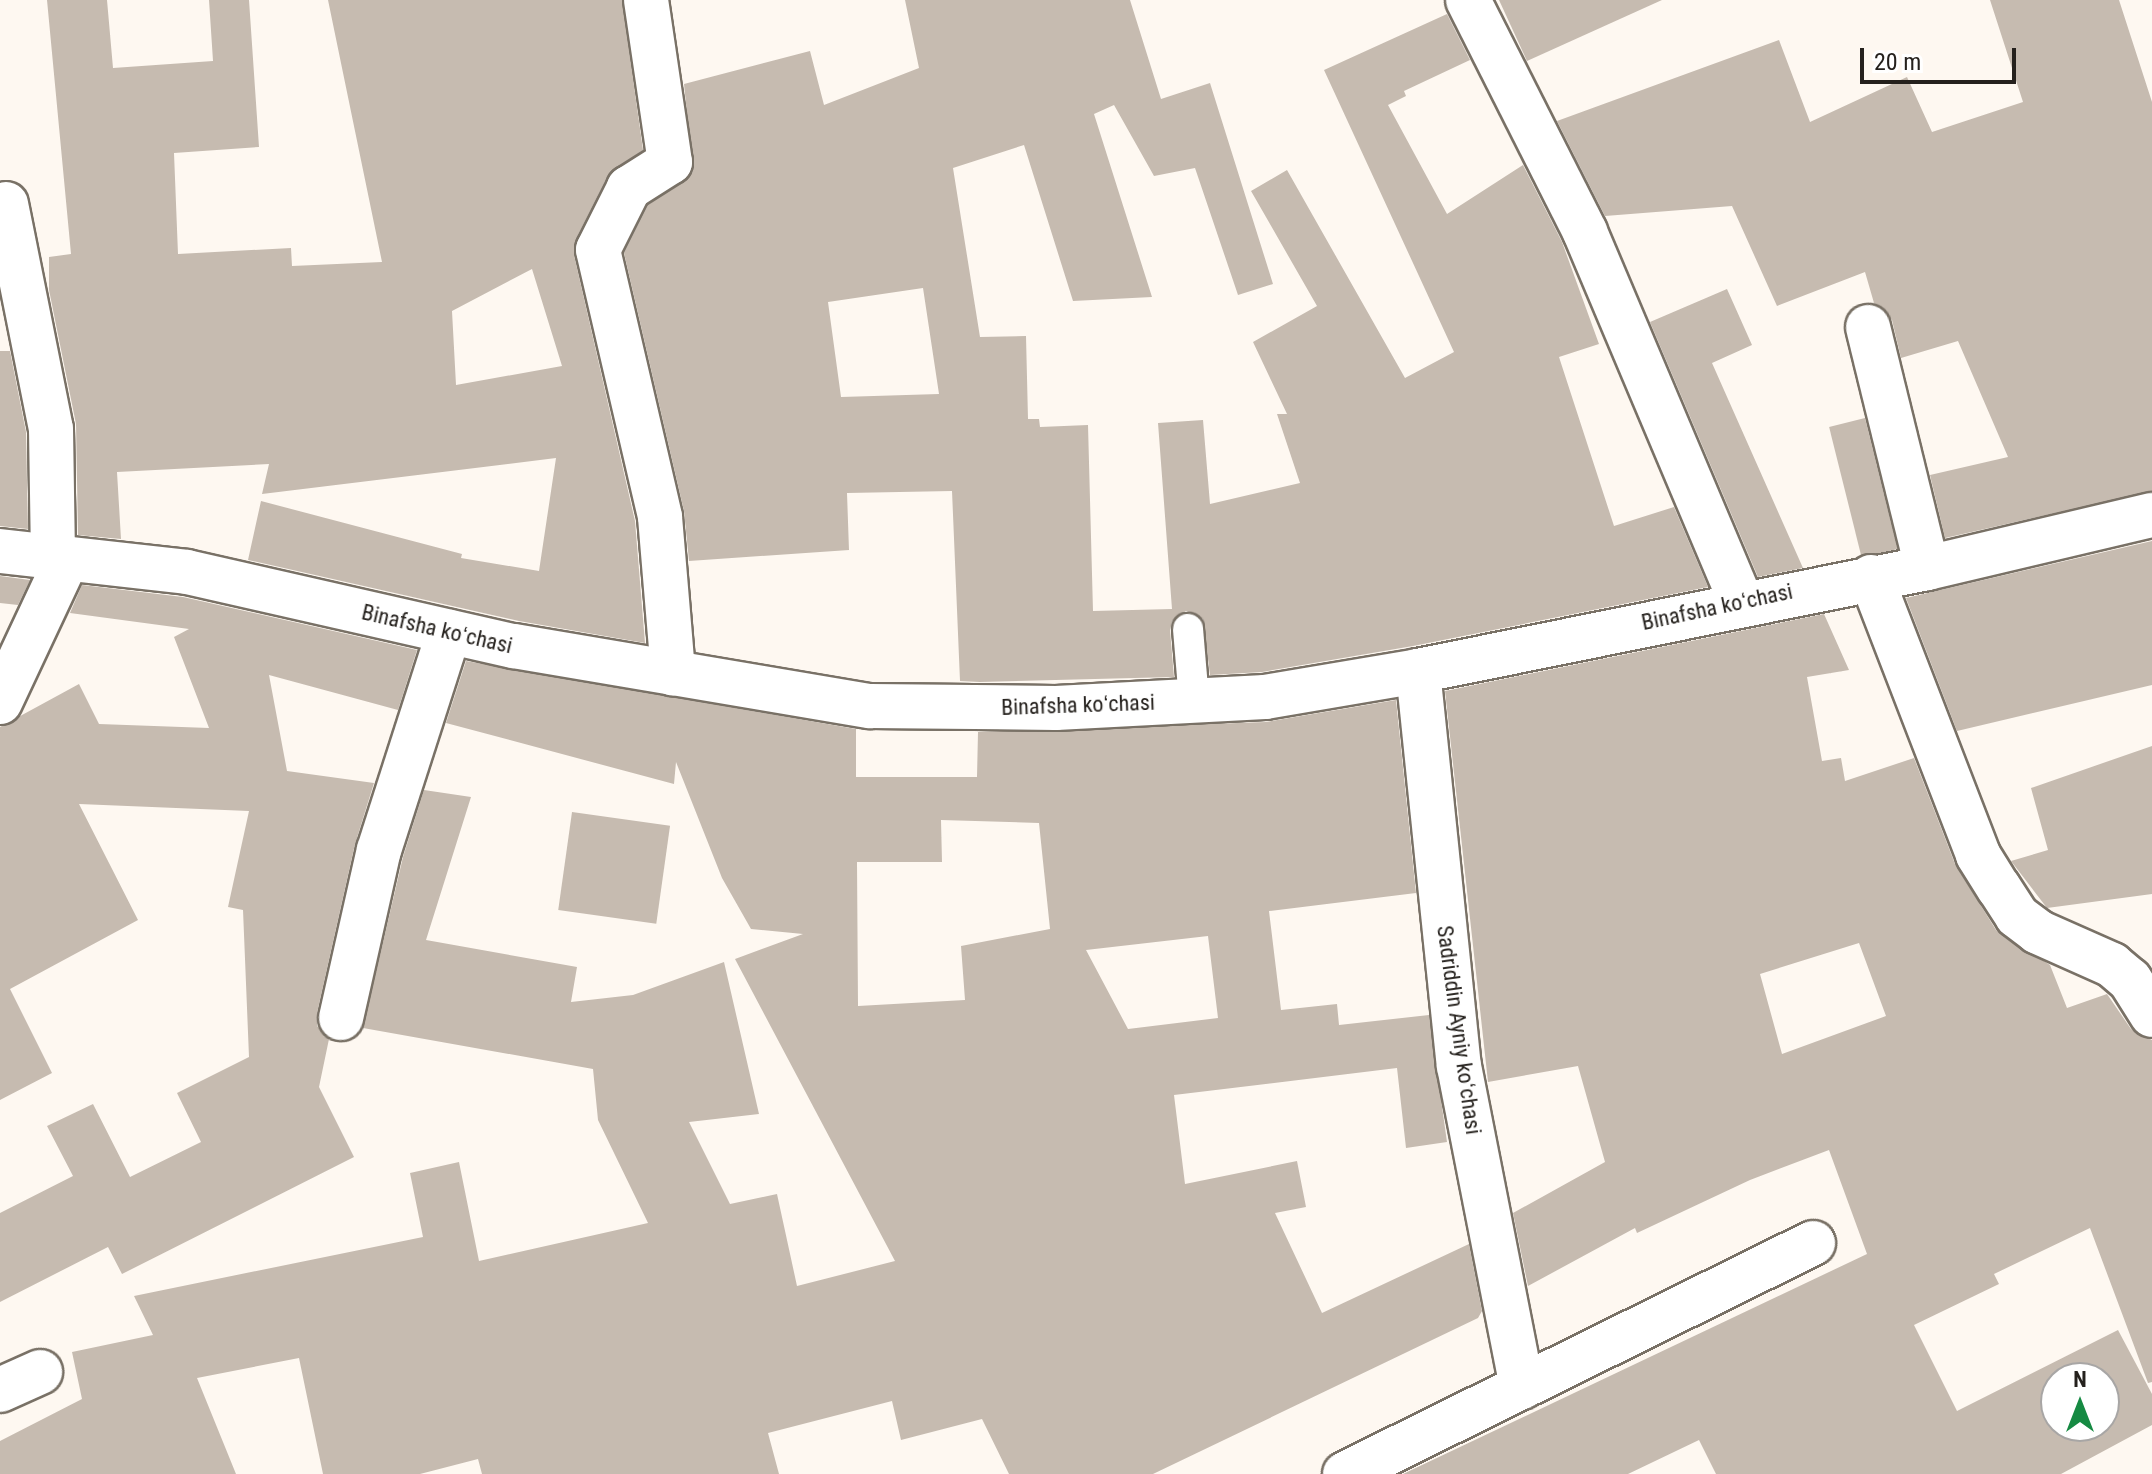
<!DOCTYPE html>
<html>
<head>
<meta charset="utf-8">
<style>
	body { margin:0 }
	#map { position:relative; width:2152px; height:1474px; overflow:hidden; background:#fef8f1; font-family:"Roboto Condensed",sans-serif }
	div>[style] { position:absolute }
	.building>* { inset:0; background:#c6bbb0; transform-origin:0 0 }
	.roads { filter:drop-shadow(2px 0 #797166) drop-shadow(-2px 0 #797166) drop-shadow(0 2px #797166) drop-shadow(0 -2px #797166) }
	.service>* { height:30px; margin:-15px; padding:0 15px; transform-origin:15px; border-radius:15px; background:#fff }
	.minor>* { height:44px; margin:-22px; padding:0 22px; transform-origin:22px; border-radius:22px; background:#fff }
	span { translate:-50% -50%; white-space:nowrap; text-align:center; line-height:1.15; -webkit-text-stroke:6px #fff; paint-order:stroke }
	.street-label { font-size:22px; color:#25211d }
	.north { position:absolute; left:2040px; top:1362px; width:80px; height:80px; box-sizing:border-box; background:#fff; border:2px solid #a8a6a5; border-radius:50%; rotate:0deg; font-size:22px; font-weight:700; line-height:32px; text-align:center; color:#25211d }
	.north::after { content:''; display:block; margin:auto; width:28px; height:36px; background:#168a43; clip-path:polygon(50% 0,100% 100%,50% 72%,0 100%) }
	.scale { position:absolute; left:1860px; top:48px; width:156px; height:36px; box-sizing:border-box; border:4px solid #25211d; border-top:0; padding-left:10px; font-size:24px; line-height:28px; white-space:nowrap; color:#25211d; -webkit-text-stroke:6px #fff; paint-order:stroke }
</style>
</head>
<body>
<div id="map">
	<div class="building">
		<i style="clip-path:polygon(evenodd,47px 0,107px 0,113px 68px,213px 61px,209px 0,249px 0,259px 147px,174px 153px,178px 254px,291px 248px,292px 266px,382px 262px,328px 0,622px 0,643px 150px,607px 177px,576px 239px,574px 255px,635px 521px,645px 643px,519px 621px,248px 560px,261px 501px,462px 554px,461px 558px,539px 571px,556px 458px,262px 494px,269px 464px,117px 472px,121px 539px,78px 535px,76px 424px,49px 290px,49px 257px,71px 254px,47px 0,532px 269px,562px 366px,456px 385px,452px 311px,532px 269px)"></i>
		<i style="clip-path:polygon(evenodd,905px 0,1130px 0,1161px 99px,1210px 83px,1273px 284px,1238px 295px,1195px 168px,1154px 176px,1114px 105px,1094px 114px,1152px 297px,1073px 301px,1024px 145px,953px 168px,980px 337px,1026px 336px,1028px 419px,1039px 419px,1040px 427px,1088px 425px,1093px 611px,1172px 609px,1158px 423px,1203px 420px,1210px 504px,1300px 483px,1277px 414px,1287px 414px,1253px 342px,1317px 306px,1251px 191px,1287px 170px,1405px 378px,1454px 352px,1324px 70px,1447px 14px,1470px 60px,1404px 91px,1406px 96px,1388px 105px,1447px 214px,1523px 165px,1562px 242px,1599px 344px,1559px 357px,1614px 526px,1674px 507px,1708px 587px,1413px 646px,1262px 672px,1210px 675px,1203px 619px,1186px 611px,1172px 621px,1170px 630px,1174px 677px,980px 682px,960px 681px,952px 491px,847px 493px,849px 550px,689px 561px,684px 511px,624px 253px,648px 205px,693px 172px,684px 84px,810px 51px,824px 105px,919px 68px,905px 0,923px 288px,939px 394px,841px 397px,828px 302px,923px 288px)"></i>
		<i style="clip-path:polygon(1499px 0,1662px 0,1527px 61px)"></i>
		<i style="clip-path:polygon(1990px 0,2119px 0,2152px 102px,2152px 491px,1945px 538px,1930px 475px,2008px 457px,1958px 341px,1901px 358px,1892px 320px,1874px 303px,1865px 272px,1777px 306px,1732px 206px,1605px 216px,1557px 121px,1779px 40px,1810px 122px,1907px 77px,1932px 132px,2023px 102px)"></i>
		<i style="clip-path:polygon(1727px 289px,1752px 345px,1712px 363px,1803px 568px,1758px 577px,1650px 322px)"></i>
		<i style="clip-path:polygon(0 351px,10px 351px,26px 432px,28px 529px,0 526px)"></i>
		<i style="left:1865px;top:418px;width:135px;height:37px;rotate:76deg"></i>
		<i style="clip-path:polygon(2152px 541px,2152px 685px,1957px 731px,1906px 598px)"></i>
		<i style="clip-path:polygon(0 576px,30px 580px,18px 605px,0 603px)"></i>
		<i style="clip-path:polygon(82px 585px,183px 597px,417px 650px,398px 710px,269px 675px,287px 771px,374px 783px,355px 844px,317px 1013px,317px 1026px,329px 1039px,319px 1087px,354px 1157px,122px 1274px,108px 1247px,0 1302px,0 1213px,73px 1176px,47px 1126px,93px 1104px,130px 1177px,201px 1142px,177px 1093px,249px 1057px,243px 910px,228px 907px,249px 811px,79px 804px,138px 920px,10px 989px,52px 1073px,0 1100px,0 727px,79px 684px,99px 724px,209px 728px,174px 637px,189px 629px,70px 613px)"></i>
		<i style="clip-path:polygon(evenodd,1824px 614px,1849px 670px,1807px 677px,1822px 761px,1841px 758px,1845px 781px,1914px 758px,1955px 864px,1996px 930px,2050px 965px,2067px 1008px,2107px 994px,2131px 1029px,2152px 1040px,2152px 1382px,2148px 1383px,2090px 1228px,1994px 1274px,1999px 1284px,1914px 1325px,1957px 1411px,2118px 1330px,2152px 1394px,2152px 1425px,2061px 1474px,1716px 1474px,1699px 1440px,1628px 1474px,1403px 1474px,1867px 1254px,1829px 1150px,1750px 1180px,1637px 1233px,1635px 1228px,1528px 1286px,1513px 1213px,1605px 1162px,1578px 1066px,1488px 1082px,1445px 691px,1824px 614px,1859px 943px,1886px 1016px,1782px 1054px,1760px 974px,1859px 943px,1824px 614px,2056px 1378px,2104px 1378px,2104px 1426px,2056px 1426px,2056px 1378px)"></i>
		<i style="clip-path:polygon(evenodd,466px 661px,856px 729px,856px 777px,977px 777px,978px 732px,1266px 722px,1396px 700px,1416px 893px,1269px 911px,1281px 1010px,1337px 1004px,1339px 1025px,1429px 1015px,1447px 1142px,1406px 1148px,1397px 1068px,1174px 1095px,1185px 1184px,1297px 1161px,1306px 1207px,1275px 1213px,1322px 1313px,1469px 1244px,1482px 1311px,1478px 1318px,1153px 1474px,1009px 1474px,982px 1419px,901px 1440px,892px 1401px,768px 1433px,779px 1474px,482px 1474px,478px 1459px,420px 1474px,323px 1474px,299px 1358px,197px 1378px,236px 1474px,0 1474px,0 1441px,82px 1399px,72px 1352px,153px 1335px,134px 1296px,423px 1237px,410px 1173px,459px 1162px,479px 1261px,648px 1223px,598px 1120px,593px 1069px,363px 1028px,403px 857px,424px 790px,471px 797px,426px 940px,577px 967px,571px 1002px,633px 995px,724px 962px,759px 1114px,689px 1122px,730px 1204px,777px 1194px,797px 1286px,895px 1261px,735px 959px,803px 934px,751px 929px,722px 878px,676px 762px,674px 784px,446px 723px,466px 661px,941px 820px,1039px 823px,1050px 929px,961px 946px,965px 1000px,858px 1006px,857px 862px,942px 862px,941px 820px,466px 661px,1208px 936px,1218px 1018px,1128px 1029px,1086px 950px,1208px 936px)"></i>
		<i style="clip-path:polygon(2152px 746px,2152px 894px,2047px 908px,2011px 861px,2048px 850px,2031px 788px)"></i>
		<i style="left:572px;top:812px;width:99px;height:99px;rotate:8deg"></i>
	</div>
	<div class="roads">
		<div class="service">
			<i style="left:1188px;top:629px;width:72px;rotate:85.2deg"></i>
		</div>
		<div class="minor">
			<i style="left:646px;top:0;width:164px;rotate:81.6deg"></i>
			<i style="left:670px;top:162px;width:49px;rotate:147.6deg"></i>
			<i style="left:629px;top:188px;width:69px;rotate:116.6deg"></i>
			<i style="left:598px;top:250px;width:274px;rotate:76.9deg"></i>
			<i style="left:660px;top:517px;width:157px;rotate:85.2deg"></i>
			<i style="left:1468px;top:0;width:260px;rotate:63.2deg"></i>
			<i style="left:1585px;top:232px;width:402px;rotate:67.1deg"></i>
			<i style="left:6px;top:204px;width:229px;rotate:78.7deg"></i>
			<i style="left:51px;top:429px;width:129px;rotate:89.1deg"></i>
			<i style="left:1868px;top:327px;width:248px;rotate:76.2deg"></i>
			<i style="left:0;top:551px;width:188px;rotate:6.4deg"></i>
			<i style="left:187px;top:572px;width:335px;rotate:12.8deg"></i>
			<i style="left:514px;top:646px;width:361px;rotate:9.6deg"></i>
			<i style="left:870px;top:706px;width:186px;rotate:0.6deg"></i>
			<i style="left:1056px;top:708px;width:209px;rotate:-3deg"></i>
			<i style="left:1265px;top:697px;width:155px;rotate:-9.6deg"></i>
			<i style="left:1418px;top:671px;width:519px;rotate:-11.44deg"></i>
			<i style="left:1927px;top:568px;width:231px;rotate:-13.3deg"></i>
			<i style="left:1871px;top:577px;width:298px;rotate:68.9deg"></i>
			<i style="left:1978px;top:855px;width:39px;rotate:58deg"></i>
			<i style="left:1999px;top:888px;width:33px;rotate:57deg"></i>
			<i style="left:2017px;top:916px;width:26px;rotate:37deg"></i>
			<i style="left:2038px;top:932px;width:81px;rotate:24deg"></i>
			<i style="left:2112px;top:965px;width:23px;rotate:40deg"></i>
			<i style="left:2130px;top:980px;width:41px;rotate:57.8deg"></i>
			<i style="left:1418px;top:671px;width:397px;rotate:84.1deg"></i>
			<i style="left:1459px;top:1066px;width:327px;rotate:78.9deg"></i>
			<i style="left:0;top:702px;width:158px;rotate:-64.9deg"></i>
			<i style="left:341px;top:1018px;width:172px;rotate:-77.3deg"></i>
			<i style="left:379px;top:850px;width:229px;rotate:-72.2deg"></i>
			<i style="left:0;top:1390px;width:44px;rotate:-24.2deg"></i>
			<i style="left:1345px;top:1474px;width:522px;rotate:-26.27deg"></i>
		</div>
	</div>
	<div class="street-label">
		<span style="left:1717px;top:607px;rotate:-12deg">Binafsha koʻchasi</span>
		<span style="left:437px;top:629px;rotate:13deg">Binafsha koʻchasi</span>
		<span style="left:1078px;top:705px;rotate:-2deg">Binafsha koʻchasi</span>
		<span style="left:1459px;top:1030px;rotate:82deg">Sadriddin Ayniy koʻchasi</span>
	</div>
	<div class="north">N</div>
	<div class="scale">20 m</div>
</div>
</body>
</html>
